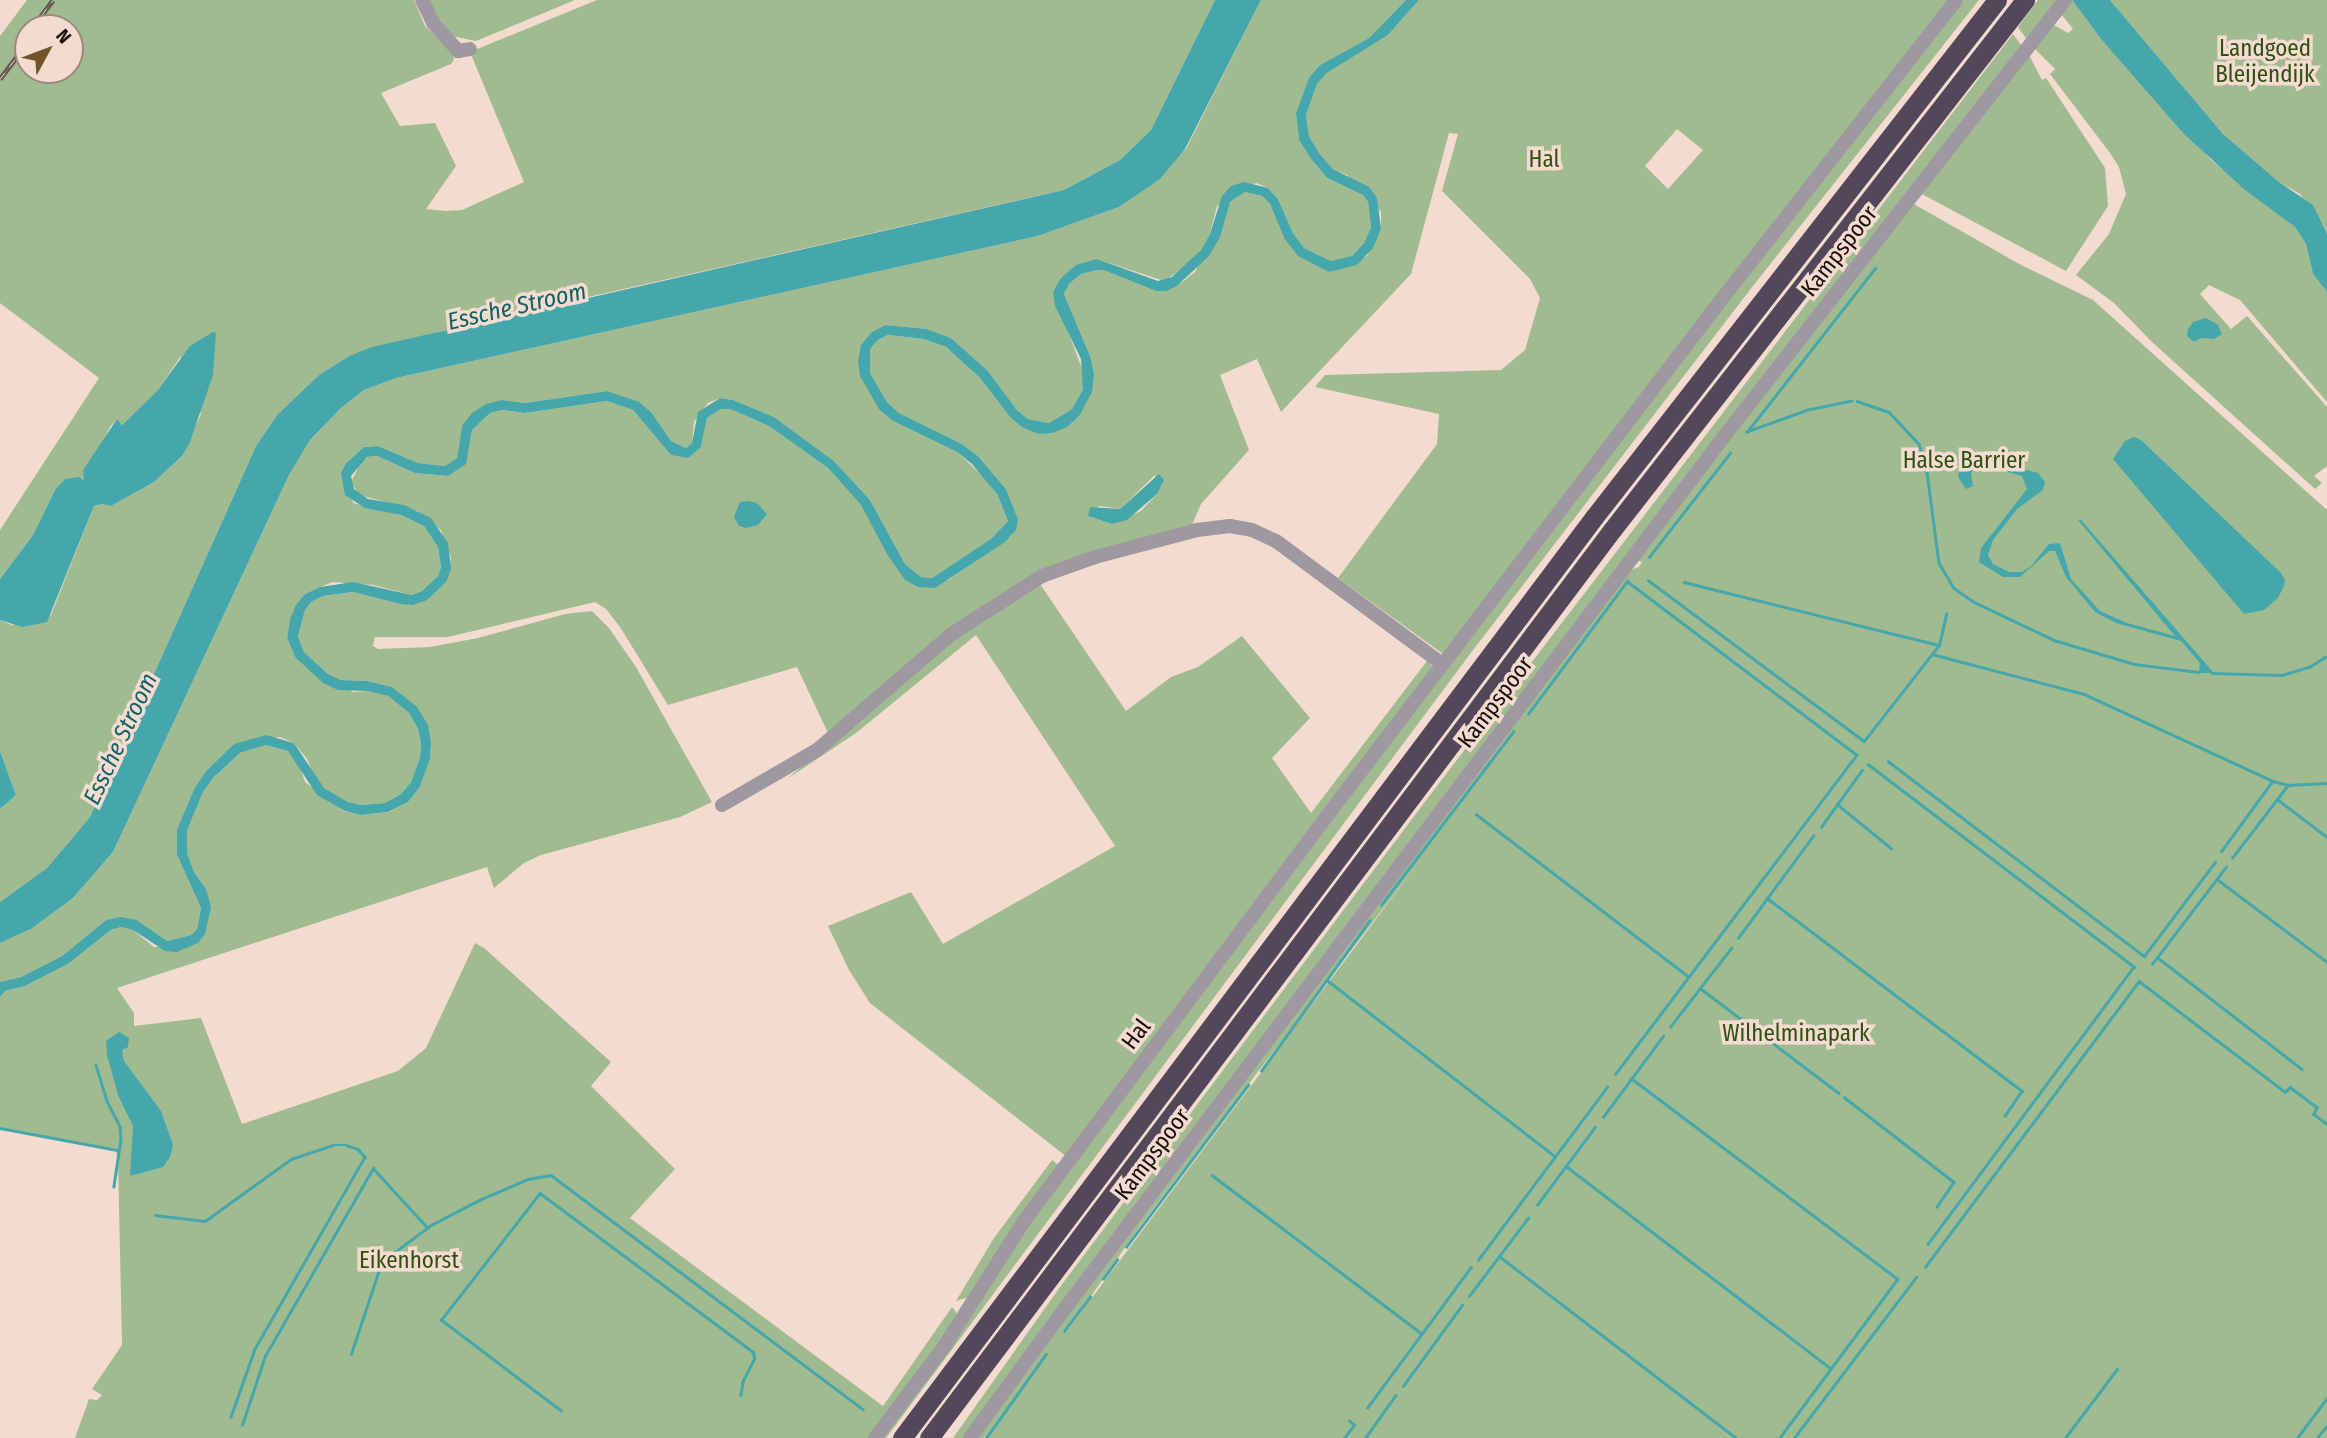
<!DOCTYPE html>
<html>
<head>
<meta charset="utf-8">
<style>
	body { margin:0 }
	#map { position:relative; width:2327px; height:1438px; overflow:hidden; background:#f4dbcf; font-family:"Fira Sans Condensed",sans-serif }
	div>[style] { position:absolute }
	.green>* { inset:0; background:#a1bb91 }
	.water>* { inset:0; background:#45a7ab }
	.stream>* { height:2.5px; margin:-1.25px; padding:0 1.25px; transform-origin:1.25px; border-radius:1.25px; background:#45a7ab }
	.minor>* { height:14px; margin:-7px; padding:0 7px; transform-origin:7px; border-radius:7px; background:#9e98a1 }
	.highway>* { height:19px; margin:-9.5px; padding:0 9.5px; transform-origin:9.5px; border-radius:9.5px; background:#53485a }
	.rail>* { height:5px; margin-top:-2.5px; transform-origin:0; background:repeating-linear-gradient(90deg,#f4dbcf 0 8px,#665750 0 16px); box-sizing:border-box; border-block:2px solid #665750 }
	span { translate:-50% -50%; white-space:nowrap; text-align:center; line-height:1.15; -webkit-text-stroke:7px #f4dbcf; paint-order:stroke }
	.park-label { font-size:23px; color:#2f5012 }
	.street-label { font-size:23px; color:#160e09 }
	.water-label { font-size:24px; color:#0f6265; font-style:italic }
	.north { position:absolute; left:14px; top:14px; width:70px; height:70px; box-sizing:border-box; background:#f4dbcf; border:2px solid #9b8980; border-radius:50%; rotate:49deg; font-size:19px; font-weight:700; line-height:28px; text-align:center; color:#160e09 }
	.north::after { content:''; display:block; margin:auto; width:24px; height:32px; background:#74532a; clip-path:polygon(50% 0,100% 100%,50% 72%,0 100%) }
</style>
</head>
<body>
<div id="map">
	<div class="green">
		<i style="clip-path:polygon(evenodd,27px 0,414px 0,425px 26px,452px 52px,454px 59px,451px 64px,381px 93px,400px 126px,435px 123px,456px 166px,426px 209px,446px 211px,462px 210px,524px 182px,470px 52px,597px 0,1215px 0,1151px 130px,1120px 160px,1064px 190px,468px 324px,349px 356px,319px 375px,277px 415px,256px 446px,90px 817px,47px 868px,0 902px,0 809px,16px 795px,0 751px,0 620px,12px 625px,51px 615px,94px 506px,102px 504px,111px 506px,154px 482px,182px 456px,201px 414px,181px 356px,157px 391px,122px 425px,117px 419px,110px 427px,101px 445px,83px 470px,85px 482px,65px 479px,56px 488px,33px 535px,0 579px,0 530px,99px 378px,0 303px,0 36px,27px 0,28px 28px,70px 28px,70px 70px,28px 70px,28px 28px)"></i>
		<i style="clip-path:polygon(425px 0,575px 0,476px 41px,452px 36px,445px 31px)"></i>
		<i style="clip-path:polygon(1261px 0,1406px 0,1369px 38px,1320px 65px,1309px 79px,1296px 113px,1299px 140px,1311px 159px,1327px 178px,1363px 195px,1368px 202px,1371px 227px,1364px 243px,1352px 256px,1341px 261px,1331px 261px,1304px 248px,1293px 233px,1278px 199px,1268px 188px,1256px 183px,1217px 206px,1210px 234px,1201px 250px,1188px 265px,1164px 281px,1097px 259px,1053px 292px,1084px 374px,1083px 389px,1072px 409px,1049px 423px,1028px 419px,1017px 410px,988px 371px,951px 338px,927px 329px,886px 325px,858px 361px,893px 421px,957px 452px,985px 478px,997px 494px,1008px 521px,992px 538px,932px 578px,921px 577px,905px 564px,870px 500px,834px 461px,774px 417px,733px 400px,720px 398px,708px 403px,694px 422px,692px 443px,686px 448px,671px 441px,652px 413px,607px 391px,525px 403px,502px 400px,462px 426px,457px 458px,445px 466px,418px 463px,378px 446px,364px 447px,346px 463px,353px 503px,401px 515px,424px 526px,438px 547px,441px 567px,438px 576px,422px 591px,412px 595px,373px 585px,333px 582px,320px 587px,305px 594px,290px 619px,287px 638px,295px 657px,353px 692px,367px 691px,388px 696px,409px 713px,418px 729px,421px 744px,420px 757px,411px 782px,401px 794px,385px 803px,361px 805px,348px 802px,324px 788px,314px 776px,307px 759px,294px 743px,280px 737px,234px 744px,206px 771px,195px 787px,177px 829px,177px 855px,201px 908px,197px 929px,191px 935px,167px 941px,137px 920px,106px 920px,62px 956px,21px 977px,0 982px,0 943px,31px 929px,73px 898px,113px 852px,289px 475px,310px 440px,342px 407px,364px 390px,396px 378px,1038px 236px,1119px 207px,1186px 149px)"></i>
		<i style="clip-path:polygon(evenodd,1419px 0,1950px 0,1443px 654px,1338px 578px,1437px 444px,1439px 414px,1315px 387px,1325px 375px,1501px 370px,1525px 350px,1540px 298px,1530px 279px,1442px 191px,1458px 134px,1449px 133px,1411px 274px,1281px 412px,1257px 359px,1220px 375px,1249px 450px,1201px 504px,1191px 527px,1042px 573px,829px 735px,797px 667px,668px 705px,620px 627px,606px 609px,595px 602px,448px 637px,375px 637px,373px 646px,378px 649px,430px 647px,478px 638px,565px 614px,592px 611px,609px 628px,636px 667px,712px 802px,680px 817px,541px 855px,524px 863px,494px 888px,487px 867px,117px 988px,134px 1013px,134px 1026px,201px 1018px,242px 1124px,398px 1071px,426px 1048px,475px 943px,484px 948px,611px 1062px,591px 1086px,675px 1169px,630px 1218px,883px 1406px,952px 1307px,956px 1312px,956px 1318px,869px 1438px,75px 1438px,89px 1399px,97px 1400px,102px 1395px,92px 1389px,122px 1345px,118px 1160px,116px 1151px,0 1129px,0 997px,5px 991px,25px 986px,68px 964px,111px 930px,121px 927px,133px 930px,154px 947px,198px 943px,206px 889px,194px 872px,187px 853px,187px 831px,203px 792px,214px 777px,240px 753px,266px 745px,288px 751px,299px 764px,305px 782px,344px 811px,360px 815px,389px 812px,408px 802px,420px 787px,430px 759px,431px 743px,392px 687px,367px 681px,341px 680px,328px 674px,304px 652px,298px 637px,305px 610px,311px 602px,323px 596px,353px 592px,400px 604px,447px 581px,451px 558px,441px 530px,418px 511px,359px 495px,351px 482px,361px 462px,368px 457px,377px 456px,415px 473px,448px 476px,470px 441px,472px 430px,490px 413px,502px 410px,525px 413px,607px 401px,633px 410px,671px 455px,701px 447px,707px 418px,721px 409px,730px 409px,769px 426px,828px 468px,861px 505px,905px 580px,948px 580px,1011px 536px,1018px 519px,1006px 489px,978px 456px,962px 444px,899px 413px,887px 402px,870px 373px,870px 349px,878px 340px,888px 335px,924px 339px,946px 347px,980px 378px,1010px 417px,1038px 434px,1080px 415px,1090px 356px,1064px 294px,1069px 284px,1081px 274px,1098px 270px,1106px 271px,1156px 291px,1177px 286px,1195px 272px,1230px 202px,1245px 192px,1262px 196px,1270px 204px,1284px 238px,1329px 272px,1367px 256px,1381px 229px,1381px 212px,1347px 175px,1333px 169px,1319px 153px,1309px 136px,1306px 115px,1317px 84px,1327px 73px,1388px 35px,1419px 0,1677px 129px,1703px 150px,1668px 189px,1645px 166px,1677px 129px,1419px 0,1155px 475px,1157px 494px,1141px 511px,1112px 524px,1088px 516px,1099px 506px,1120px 509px,1155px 475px)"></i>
		<i style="clip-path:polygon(1963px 0,1979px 0,1753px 286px,1470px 654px,886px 1438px,881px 1438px,1020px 1234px,1246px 931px,1793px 215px)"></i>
		<i style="clip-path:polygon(2038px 0,2059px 0,2027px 40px,2018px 27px)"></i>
		<i style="clip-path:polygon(2072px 0,2101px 39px,2211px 160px,2295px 227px,2306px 244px,2313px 274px,2327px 292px,2327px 402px,2240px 300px,2209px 285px,2200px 294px,2231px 329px,2247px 316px,2327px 407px,2327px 466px,2314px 476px,2322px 483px,2315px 489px,2152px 342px,2114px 303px,2076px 275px,2109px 234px,2126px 194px,2119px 167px,2110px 153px,2050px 74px,2055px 69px,2033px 47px,2050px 26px,2054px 25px,2068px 33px,2073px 29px,2061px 14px)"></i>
		<i style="clip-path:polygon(2110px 0,2327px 0,2327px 234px,2300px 194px,2279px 182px,2223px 134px)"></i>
		<i style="clip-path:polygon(2013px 34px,2022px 46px,966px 1438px,953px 1438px,1060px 1287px,1427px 799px)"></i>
		<i style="clip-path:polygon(2029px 55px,2042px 80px,2046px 78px,2105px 168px,2108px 206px,2066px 271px,1920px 193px)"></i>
		<i style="clip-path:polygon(evenodd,1912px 203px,2021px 265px,2093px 300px,2327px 510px,2327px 1438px,975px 1438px,1630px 570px,1639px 567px,1642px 562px,1635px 559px,1912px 203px,1421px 859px,1064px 1335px,1140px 1226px,1421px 859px)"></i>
		<i style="clip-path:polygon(1040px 584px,1126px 711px,1171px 677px,1198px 667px,1242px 636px,1310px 718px,1272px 758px,1311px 813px,1427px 661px,1433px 667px,1067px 1157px,870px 1003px,849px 970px,828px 926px,911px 892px,943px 944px,1115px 846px,976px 635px,856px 733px,787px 779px,949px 642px)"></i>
		<i style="clip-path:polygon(1052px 1160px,1060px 1166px,969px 1297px,956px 1301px,994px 1238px)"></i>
	</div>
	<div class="water">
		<i style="clip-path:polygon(1215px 0,1261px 0,1185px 149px,1160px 179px,1119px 207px,1038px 236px,396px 378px,364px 390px,342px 407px,310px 440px,289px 475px,113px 852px,73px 898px,31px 929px,0 943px,0 902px,47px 868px,90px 817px,256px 446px,277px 415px,319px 375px,349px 356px,372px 347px,1064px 190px,1120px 160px,1151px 130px)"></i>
		<i style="clip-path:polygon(1406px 0,1419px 0,1388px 35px,1327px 73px,1317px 84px,1306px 115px,1309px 136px,1319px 153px,1333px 169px,1369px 187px,1377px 198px,1381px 229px,1373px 248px,1357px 265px,1329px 272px,1298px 256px,1284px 238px,1270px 204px,1262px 196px,1245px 192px,1230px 202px,1220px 237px,1209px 256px,1177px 286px,1166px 291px,1156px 291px,1106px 271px,1098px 270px,1081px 274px,1069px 284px,1064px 294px,1090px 356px,1094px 374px,1092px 392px,1080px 415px,1067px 427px,1052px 433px,1038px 434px,1022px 427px,1010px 417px,980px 378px,946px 347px,924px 339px,888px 335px,878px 340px,870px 349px,870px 373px,887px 402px,899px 413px,962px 444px,978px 456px,1006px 489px,1018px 519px,1016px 530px,1005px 542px,935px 588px,918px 587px,905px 580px,887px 554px,861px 505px,828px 468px,769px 426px,730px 409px,721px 409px,707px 418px,701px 447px,688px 458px,671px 455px,633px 410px,607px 401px,525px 413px,502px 410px,490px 413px,472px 430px,466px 464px,448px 476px,415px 473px,377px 456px,367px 457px,351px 476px,354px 489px,368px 499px,404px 505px,431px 518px,448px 543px,451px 568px,447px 581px,427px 600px,413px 605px,400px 604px,353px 592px,323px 596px,311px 602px,305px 610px,298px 637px,304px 652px,328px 674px,341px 680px,367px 681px,392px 687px,417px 707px,428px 725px,431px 743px,430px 759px,420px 787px,408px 802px,388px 812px,360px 815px,345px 811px,317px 795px,288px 751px,266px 745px,240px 753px,214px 777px,203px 792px,187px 831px,187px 853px,194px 872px,206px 889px,211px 907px,205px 934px,198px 943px,177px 952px,165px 951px,133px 930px,121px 927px,111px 930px,68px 964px,25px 986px,5px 991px,0 997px,0 982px,21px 977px,62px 956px,106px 920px,121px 917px,137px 920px,167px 941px,191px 935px,197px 929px,201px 908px,177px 855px,177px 829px,195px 787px,206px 771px,234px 744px,266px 735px,294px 743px,324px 788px,348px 802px,361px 805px,385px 803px,401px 794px,411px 782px,420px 757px,421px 744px,418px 729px,409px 713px,388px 696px,367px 691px,338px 690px,323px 683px,295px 657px,287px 638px,290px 619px,296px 605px,305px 594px,320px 587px,353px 582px,412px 595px,422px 591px,438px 576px,441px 567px,438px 547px,424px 526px,401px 515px,365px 508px,345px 495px,341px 473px,346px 463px,364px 447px,378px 446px,418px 463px,445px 466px,457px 458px,462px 426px,472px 413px,486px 404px,502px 400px,525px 403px,607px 391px,639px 402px,652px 413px,671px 441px,686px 448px,692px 443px,698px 412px,720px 398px,733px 400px,774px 417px,834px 461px,870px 500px,905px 564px,921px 577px,932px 578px,992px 538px,1008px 521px,997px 494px,972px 464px,957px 452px,893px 421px,879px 409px,860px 376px,858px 361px,861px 345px,872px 332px,886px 325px,927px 329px,951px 338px,988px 371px,1017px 410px,1028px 419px,1049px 423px,1072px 409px,1083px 389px,1081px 359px,1055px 306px,1053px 292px,1061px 278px,1076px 265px,1097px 259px,1158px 281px,1172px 277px,1201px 250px,1210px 234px,1222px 196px,1231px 186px,1244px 182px,1268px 188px,1278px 199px,1293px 233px,1304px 248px,1331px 261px,1352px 256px,1364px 243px,1371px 227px,1368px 202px,1363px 195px,1327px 178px,1311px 159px,1299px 140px,1296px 113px,1309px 78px,1320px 65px,1369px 38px)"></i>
		<i style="clip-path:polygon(2072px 0,2110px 0,2223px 134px,2279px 182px,2313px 205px,2327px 234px,2327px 292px,2313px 274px,2306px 244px,2295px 227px,2245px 190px,2184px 134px,2101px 39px)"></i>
		<i style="clip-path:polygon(2206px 318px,2218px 325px,2222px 334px,2214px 339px,2201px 338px,2194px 342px,2187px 336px,2188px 329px,2193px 322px)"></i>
		<i style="clip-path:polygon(213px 332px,216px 333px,213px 375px,190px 442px,182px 456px,154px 482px,111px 506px,102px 504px,94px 506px,47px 622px,22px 627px,0 620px,0 579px,33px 535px,56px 488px,65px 479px,79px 477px,84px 481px,83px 470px,117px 419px,122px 425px,157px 391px,190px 346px)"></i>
		<i style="clip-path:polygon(2134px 437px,2141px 440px,2281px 573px,2285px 580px,2284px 586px,2278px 598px,2264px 610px,2244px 614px,2113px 459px,2125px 441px)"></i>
		<i style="clip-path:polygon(1979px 457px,2038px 473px,2045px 482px,2043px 490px,2017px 509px,1993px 540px,1988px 555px,1993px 564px,2009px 572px,2022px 572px,2031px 566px,2049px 544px,2060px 543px,2071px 579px,2100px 611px,2127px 623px,2175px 636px,2078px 520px,2081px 520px,2214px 673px,2199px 673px,2200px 663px,2181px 641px,2116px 623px,2095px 612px,2066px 577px,2055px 551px,2049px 551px,2020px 577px,2003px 577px,1979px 562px,1981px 548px,2027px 489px,2022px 476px,1984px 465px,1974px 467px,1971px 474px,1973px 486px,1966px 489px,1958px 477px,1959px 470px,1966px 460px)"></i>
		<i style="clip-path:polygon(1159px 474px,1164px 480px,1157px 494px,1127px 520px,1112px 524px,1088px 516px,1090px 507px,1120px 509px)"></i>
		<i style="clip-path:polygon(749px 501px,757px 503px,767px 514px,758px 525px,746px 528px,739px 526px,734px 517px,740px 502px)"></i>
		<i style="clip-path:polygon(0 751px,16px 795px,0 809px)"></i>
		<i style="clip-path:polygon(119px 1032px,129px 1038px,128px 1047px,122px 1050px,124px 1061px,161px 1111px,173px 1145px,170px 1157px,163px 1167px,130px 1176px,133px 1126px,118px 1095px,107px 1055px,106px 1041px)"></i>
	</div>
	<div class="stream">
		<i style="left:1852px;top:401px;width:45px;rotate:168.4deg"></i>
		<i style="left:1808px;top:410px;width:65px;rotate:160.2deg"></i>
		<i style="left:1747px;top:432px;width:208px;rotate:-52deg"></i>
		<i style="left:1857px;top:401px;width:34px;rotate:19deg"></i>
		<i style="left:1889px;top:412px;width:44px;rotate:46.8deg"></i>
		<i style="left:1919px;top:444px;width:29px;rotate:74deg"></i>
		<i style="left:1927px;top:472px;width:92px;rotate:82.5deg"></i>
		<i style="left:1939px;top:563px;width:29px;rotate:59deg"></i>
		<i style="left:1954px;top:588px;width:24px;rotate:35deg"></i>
		<i style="left:1974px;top:602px;width:89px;rotate:25.4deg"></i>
		<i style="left:2054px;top:640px;width:84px;rotate:16.7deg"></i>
		<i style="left:2134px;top:664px;width:65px;rotate:7deg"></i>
		<i style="left:1649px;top:557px;width:132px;rotate:-52.1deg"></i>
		<i style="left:1648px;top:580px;width:269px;rotate:36.7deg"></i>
		<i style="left:1864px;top:741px;width:122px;rotate:-52deg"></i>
		<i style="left:1939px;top:645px;width:32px;rotate:-77deg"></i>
		<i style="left:1684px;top:582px;width:263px;rotate:13.9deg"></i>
		<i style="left:1932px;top:654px;width:157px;rotate:14.7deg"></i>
		<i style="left:2084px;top:694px;width:208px;rotate:24.7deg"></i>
		<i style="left:2273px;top:781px;width:87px;rotate:126.1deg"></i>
		<i style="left:2212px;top:673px;width:70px;rotate:1.6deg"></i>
		<i style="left:2282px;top:675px;width:28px;rotate:-17deg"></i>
		<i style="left:2309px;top:667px;width:19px;rotate:-32deg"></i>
		<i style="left:1528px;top:714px;width:166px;rotate:-53.3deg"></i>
		<i style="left:1627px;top:581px;width:288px;rotate:37.1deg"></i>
		<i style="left:1857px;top:755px;width:400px;rotate:127.1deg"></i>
		<i style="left:1888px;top:761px;width:322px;rotate:37.3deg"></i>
		<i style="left:2144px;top:956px;width:118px;rotate:-52.9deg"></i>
		<i style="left:1868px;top:764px;width:335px;rotate:37.3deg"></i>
		<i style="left:2134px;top:967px;width:345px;rotate:126.6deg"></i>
		<i style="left:2273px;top:781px;width:16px;rotate:15deg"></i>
		<i style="left:2288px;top:785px;width:39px;rotate:-3deg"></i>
		<i style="left:2277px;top:799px;width:63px;rotate:37.2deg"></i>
		<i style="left:1837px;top:804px;width:70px;rotate:39.2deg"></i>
		<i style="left:1476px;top:814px;width:268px;rotate:37.4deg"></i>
		<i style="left:1821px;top:827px;width:70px;rotate:-54.3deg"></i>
		<i style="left:2232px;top:858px;width:92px;rotate:-52.5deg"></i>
		<i style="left:2217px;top:879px;width:138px;rotate:37deg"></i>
		<i style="left:1767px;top:898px;width:320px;rotate:37.1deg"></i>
		<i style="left:2022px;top:1091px;width:30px;rotate:124deg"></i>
		<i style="left:1381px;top:905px;width:218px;rotate:-52.7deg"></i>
		<i style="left:1738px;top:938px;width:127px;rotate:-53.7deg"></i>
		<i style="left:2157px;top:957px;width:183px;rotate:37.7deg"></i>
		<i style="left:2152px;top:964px;width:122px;rotate:-52.7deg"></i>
		<i style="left:1327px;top:980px;width:288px;rotate:37.7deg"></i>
		<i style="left:1700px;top:988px;width:174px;rotate:37.1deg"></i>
		<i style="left:1670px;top:1027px;width:100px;rotate:-52.3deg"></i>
		<i style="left:96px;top:1065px;width:38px;rotate:73deg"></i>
		<i style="left:107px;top:1101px;width:29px;rotate:63deg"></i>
		<i style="left:120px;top:1127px;width:12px;rotate:85deg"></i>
		<i style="left:121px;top:1139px;width:48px;rotate:98.5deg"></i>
		<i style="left:1261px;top:1071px;width:186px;rotate:-54.2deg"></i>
		<i style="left:1631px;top:1078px;width:334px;rotate:37deg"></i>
		<i style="left:1898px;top:1279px;width:198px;rotate:126.6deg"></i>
		<i style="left:1844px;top:1097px;width:139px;rotate:37.7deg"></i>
		<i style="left:1954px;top:1182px;width:30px;rotate:124deg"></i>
		<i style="left:1603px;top:1117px;width:101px;rotate:-53.5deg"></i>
		<i style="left:0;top:1128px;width:119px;rotate:10.6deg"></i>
		<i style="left:1566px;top:1166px;width:332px;rotate:37.4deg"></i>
		<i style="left:1212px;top:1175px;width:262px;rotate:37.1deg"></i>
		<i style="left:1537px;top:1205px;width:97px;rotate:-53.4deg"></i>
		<i style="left:155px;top:1215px;width:50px;rotate:6.8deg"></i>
		<i style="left:205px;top:1221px;width:106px;rotate:-35.8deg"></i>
		<i style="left:291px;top:1159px;width:44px;rotate:-18.4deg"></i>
		<i style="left:333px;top:1145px;width:13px"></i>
		<i style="left:346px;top:1145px;width:13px;rotate:18deg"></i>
		<i style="left:358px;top:1149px;width:11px;rotate:49deg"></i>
		<i style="left:365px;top:1157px;width:221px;rotate:119.8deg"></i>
		<i style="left:255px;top:1349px;width:72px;rotate:109.4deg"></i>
		<i style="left:1126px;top:1247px;width:203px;rotate:-53deg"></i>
		<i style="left:1499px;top:1256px;width:299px;rotate:37.5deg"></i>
		<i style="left:1478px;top:1260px;width:216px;rotate:-53.3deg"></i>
		<i style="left:1925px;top:1267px;width:357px;rotate:-53.2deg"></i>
		<i style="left:2139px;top:981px;width:183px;rotate:37.2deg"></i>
		<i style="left:2285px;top:1092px;width:7px;rotate:-45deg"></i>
		<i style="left:2290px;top:1087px;width:34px;rotate:37deg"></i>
		<i style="left:2317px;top:1107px;width:8px;rotate:113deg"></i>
		<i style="left:2314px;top:1114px;width:16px;rotate:38deg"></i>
		<i style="left:1103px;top:1279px;width:24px;rotate:-54deg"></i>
		<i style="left:1469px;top:1296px;width:98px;rotate:-52.9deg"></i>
		<i style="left:1064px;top:1331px;width:43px;rotate:-52.6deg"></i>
		<i style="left:351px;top:1354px;width:92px;rotate:-71.6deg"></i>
		<i style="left:380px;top:1267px;width:13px;rotate:-51deg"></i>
		<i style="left:388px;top:1257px;width:54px;rotate:-36.7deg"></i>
		<i style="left:431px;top:1225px;width:54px;rotate:-27.5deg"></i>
		<i style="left:479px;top:1200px;width:53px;rotate:-23.2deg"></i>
		<i style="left:528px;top:1179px;width:23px;rotate:-10deg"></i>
		<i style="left:551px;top:1175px;width:390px;rotate:36.9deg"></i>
		<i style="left:1403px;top:1386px;width:100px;rotate:-53.9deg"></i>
		<i style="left:1367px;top:1408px;width:175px;rotate:-53.6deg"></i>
		<i style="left:561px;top:1411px;width:151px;rotate:-142.8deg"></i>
		<i style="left:441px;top:1320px;width:161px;rotate:-52.1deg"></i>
		<i style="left:540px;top:1193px;width:266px;rotate:36.7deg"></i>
		<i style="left:753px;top:1352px;width:6px;rotate:72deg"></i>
		<i style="left:755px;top:1358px;width:27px;rotate:117deg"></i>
		<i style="left:743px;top:1382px;width:13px;rotate:99deg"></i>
		<i style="left:242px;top:1425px;width:73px;rotate:-71.6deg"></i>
		<i style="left:265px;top:1356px;width:217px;rotate:-60.1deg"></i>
		<i style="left:373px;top:1168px;width:81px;rotate:47.5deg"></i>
		<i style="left:986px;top:1438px;width:103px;rotate:-54.5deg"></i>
		<i style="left:1344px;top:1438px;width:16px;rotate:-52deg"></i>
		<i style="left:1354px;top:1425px;width:6px;rotate:-141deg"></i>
		<i style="left:1365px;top:1438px;width:52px;rotate:-54.5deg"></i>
		<i style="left:1794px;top:1438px;width:202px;rotate:-52.8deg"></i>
		<i style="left:2065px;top:1438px;width:86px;rotate:-53deg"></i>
		<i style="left:2297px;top:1438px;width:50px;rotate:-53.1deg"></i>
		<i style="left:2317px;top:1438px;width:16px;rotate:-52deg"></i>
	</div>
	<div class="minor">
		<i style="left:422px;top:0;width:25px;rotate:64deg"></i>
		<i style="left:433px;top:23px;width:38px;rotate:48deg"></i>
		<i style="left:458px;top:51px;width:12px;rotate:-9deg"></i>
		<i style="left:722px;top:805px;width:110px;rotate:-30.1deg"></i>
		<i style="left:817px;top:750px;width:176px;rotate:-40.8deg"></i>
		<i style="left:950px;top:635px;width:109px;rotate:-32.7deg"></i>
		<i style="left:1042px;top:576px;width:56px;rotate:-19.7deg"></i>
		<i style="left:1095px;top:557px;width:106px;rotate:-14.8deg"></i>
		<i style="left:1197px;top:530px;width:33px;rotate:-7deg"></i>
		<i style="left:1230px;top:526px;width:22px;rotate:10deg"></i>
		<i style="left:1252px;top:530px;width:26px;rotate:25deg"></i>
		<i style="left:1276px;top:541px;width:207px;rotate:36.5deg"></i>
		<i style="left:875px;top:1438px;width:116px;rotate:-53deg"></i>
		<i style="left:945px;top:1345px;width:147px;rotate:-57.5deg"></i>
		<i style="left:1024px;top:1221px;width:521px;rotate:-53.2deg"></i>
		<i style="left:1336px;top:804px;width:623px;rotate:-52.63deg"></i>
		<i style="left:1714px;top:309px;width:392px;rotate:-51.9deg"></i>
		<i style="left:970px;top:1438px;width:147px;rotate:-53.8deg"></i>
		<i style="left:1057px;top:1319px;width:1103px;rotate:-52.92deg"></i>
		<i style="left:1722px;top:439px;width:557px;rotate:-52deg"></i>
	</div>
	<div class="highway">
		<i style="left:902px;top:1438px;width:1153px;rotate:-53.07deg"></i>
		<i style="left:1595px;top:516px;width:654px;rotate:-52.08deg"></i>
		<i style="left:929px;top:1438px;width:1136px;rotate:-53.05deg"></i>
		<i style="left:1612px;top:530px;width:672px;rotate:-52.07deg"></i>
	</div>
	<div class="rail">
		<i style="left:32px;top:28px;width:35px;rotate:-53deg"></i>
		<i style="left:0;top:79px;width:46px;rotate:-52.9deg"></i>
	</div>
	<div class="park-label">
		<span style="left:2265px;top:61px">Landgoed<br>Bleijendijk</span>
		<span style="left:1544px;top:159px">Hal</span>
		<span style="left:1964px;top:460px">Halse Barrier</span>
		<span style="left:1796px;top:1033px">Wilhelminapark</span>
		<span style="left:409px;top:1260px">Eikenhorst</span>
	</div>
	<div class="street-label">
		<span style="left:1839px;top:251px;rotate:-52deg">Kampspoor</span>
		<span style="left:1495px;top:702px;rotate:-53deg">Kampspoor</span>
		<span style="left:1136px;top:1034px;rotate:-53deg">Hal</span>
		<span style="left:1152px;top:1154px;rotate:-53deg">Kampspoor</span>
	</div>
	<div class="water-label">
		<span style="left:517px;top:307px;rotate:-13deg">Essche Stroom</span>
		<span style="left:121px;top:739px;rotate:-65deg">Essche Stroom</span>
	</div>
	<div class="north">N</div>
</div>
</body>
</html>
